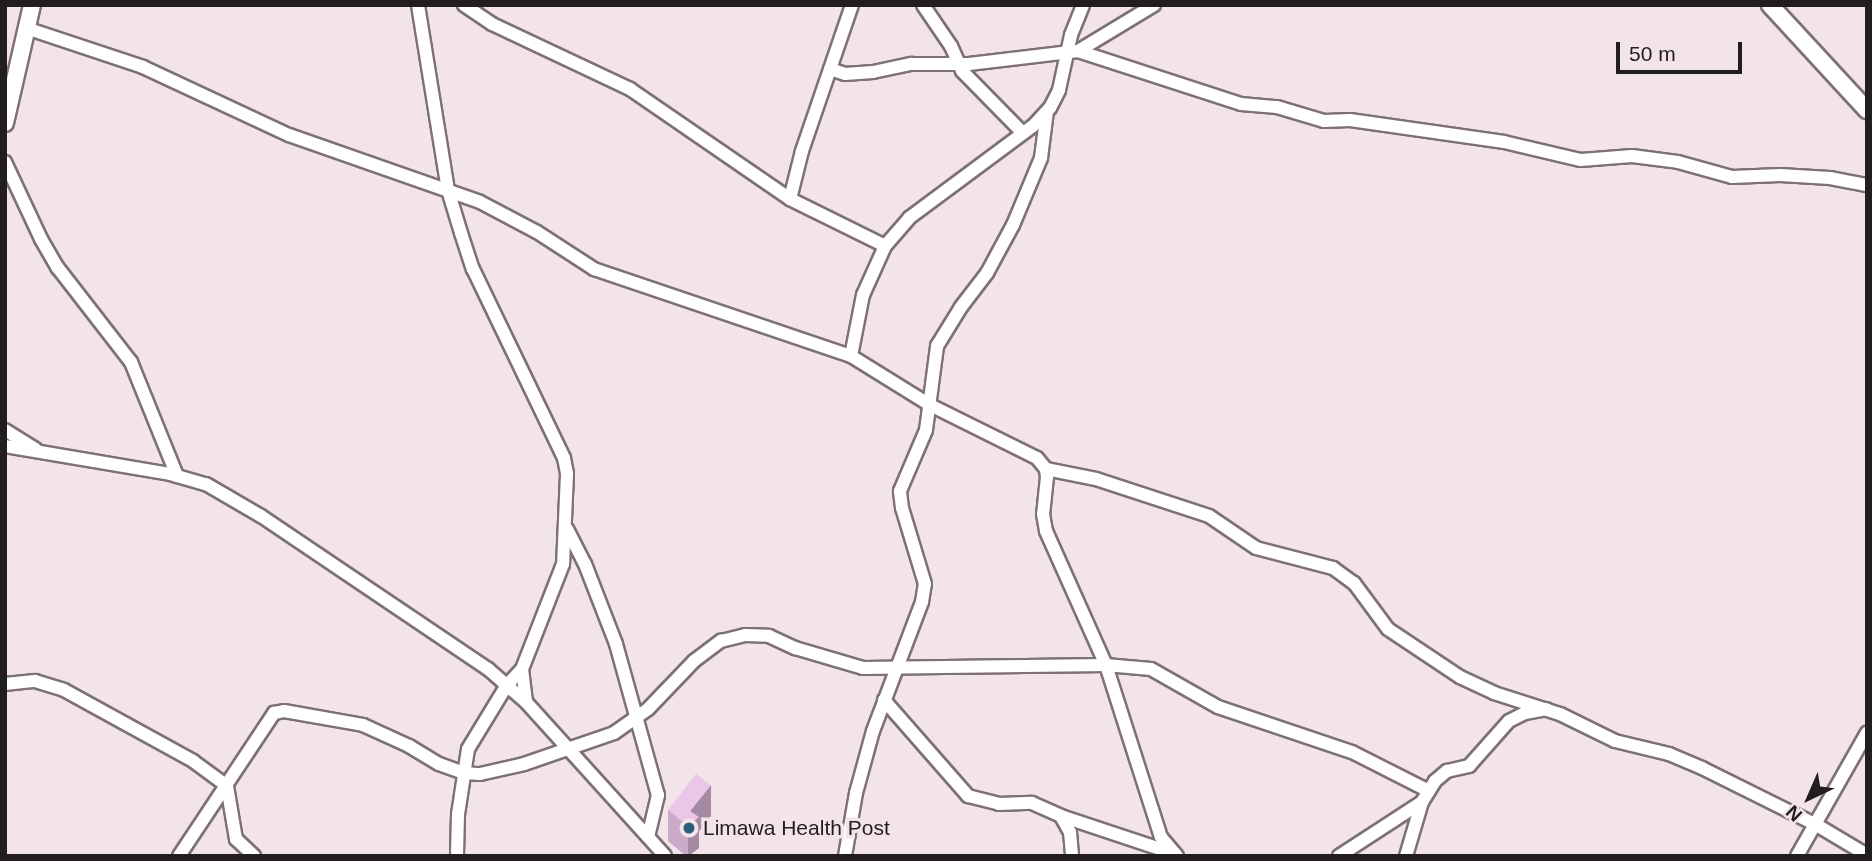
<!DOCTYPE html>
<html>
<head>
<meta charset="utf-8">
<style>
	body { margin:0 }
	#map { position:relative; width:1872px; height:861px; overflow:hidden; background:#f3e4ea; font-family:Arial,sans-serif }
	div>[style] { position:absolute }
	.roads { filter:drop-shadow(2px 0 #7e7176) drop-shadow(-2px 0 #7e7176) drop-shadow(0 2px #7e7176) drop-shadow(0 -2px #7e7176) }
	.minor>* { height:12px; margin:-6px; padding:0 6px; transform-origin:6px; border-radius:6px; background:#fff }
	.tertiary>* { height:16px; margin:-8px; padding:0 8px; transform-origin:8px; border-radius:8px; background:#fff }
	.wall>* { inset:0; background:#caaac8 }
	.shaded-wall>* { inset:0; background:#a48ba3 }
	.building>* { inset:0; background:#ebc6e9 }
	.dots>* { width:19px; height:19px; translate:-50% -50%; box-sizing:border-box; border:4px solid #f3e4ea; border-radius:50% }
	span { translate:-50% -50%; white-space:nowrap; text-align:center; line-height:1.15; -webkit-text-stroke:7px #f3e4ea; paint-order:stroke }
	.poi-label { font-size:21px; color:#221d1f }
	.left { translate:0 -50%; text-align:left }
	.frame { position:absolute; inset:0; border:7px solid #221d1f; pointer-events:none }
	.north { position:absolute; left:1774px; top:763px; width:70px; height:70px; -webkit-text-stroke:5px #f3e4ea; paint-order:stroke; rotate:224deg; font-size:19px; font-weight:700; line-height:28px; text-align:center; color:#221d1f }
	.north::after { content:''; display:block; margin:auto; width:24px; height:32px; background:#221d1f; clip-path:polygon(50% 0,100% 100%,50% 72%,0 100%) }
	.scale { position:absolute; left:1616px; top:42px; width:126px; height:32px; box-sizing:border-box; border:4px solid #221d1f; border-top:0; padding-left:9px; font-size:21px; line-height:24px; white-space:nowrap; color:#221d1f; -webkit-text-stroke:5px #f3e4ea; paint-order:stroke }
</style>
</head>
<body>
<div id="map">
	<div class="roads">
		<div class="minor">
			<i style="left:418px;top:5px;width:187px;rotate:80.8deg"></i>
			<i style="left:448px;top:190px;width:45px;rotate:73.2deg"></i>
			<i style="left:461px;top:233px;width:38px;rotate:72deg"></i>
			<i style="left:473px;top:269px;width:210px;rotate:64.3deg"></i>
			<i style="left:564px;top:458px;width:16px;rotate:79deg"></i>
			<i style="left:567px;top:474px;width:90px;rotate:92.5deg"></i>
			<i style="left:563px;top:564px;width:113px;rotate:111.3deg"></i>
			<i style="left:522px;top:669px;width:22px;rotate:133deg"></i>
			<i style="left:507px;top:685px;width:75px;rotate:121.4deg"></i>
			<i style="left:468px;top:749px;width:66px;rotate:98.7deg"></i>
			<i style="left:458px;top:814px;width:42px;rotate:91.4deg"></i>
			<i style="left:464px;top:5px;width:34px;rotate:34deg"></i>
			<i style="left:492px;top:24px;width:153px;rotate:25.2deg"></i>
			<i style="left:630px;top:89px;width:194px;rotate:34.5deg"></i>
			<i style="left:790px;top:199px;width:106px;rotate:26.3deg"></i>
			<i style="left:923px;top:5px;width:50px;rotate:55.7deg"></i>
			<i style="left:951px;top:46px;width:27px;rotate:66deg"></i>
			<i style="left:962px;top:71px;width:87px;rotate:45.5deg"></i>
			<i style="left:29px;top:29px;width:120px;rotate:18.4deg"></i>
			<i style="left:143px;top:67px;width:161px;rotate:25deg"></i>
			<i style="left:289px;top:135px;width:202px;rotate:19.3deg"></i>
			<i style="left:480px;top:202px;width:64px;rotate:27.8deg"></i>
			<i style="left:537px;top:232px;width:68px;rotate:33deg"></i>
			<i style="left:594px;top:269px;width:271px;rotate:18.7deg"></i>
			<i style="left:851px;top:356px;width:93px;rotate:31.8deg"></i>
			<i style="left:930px;top:405px;width:119px;rotate:26.4deg"></i>
			<i style="left:1037px;top:458px;width:14px;rotate:51deg"></i>
			<i style="left:1046px;top:469px;width:8px;rotate:83deg"></i>
			<i style="left:1047px;top:477px;width:37px;rotate:96deg"></i>
			<i style="left:1043px;top:514px;width:17px;rotate:80deg"></i>
			<i style="left:1046px;top:531px;width:147px;rotate:65.9deg"></i>
			<i style="left:1106px;top:665px;width:181px;rotate:72.3deg"></i>
			<i style="left:1161px;top:837px;width:25px;rotate:50deg"></i>
			<i style="left:1078px;top:51px;width:171px;rotate:18deg"></i>
			<i style="left:1241px;top:104px;width:36px;rotate:5deg"></i>
			<i style="left:1277px;top:107px;width:49px;rotate:16.6deg"></i>
			<i style="left:1324px;top:121px;width:26px;rotate:-2deg"></i>
			<i style="left:1350px;top:120px;width:156px;rotate:8.1deg"></i>
			<i style="left:1504px;top:142px;width:79px;rotate:13.2deg"></i>
			<i style="left:1581px;top:160px;width:51px;rotate:-4.5deg"></i>
			<i style="left:1632px;top:156px;width:46px;rotate:7.4deg"></i>
			<i style="left:1678px;top:162px;width:56px;rotate:15.5deg"></i>
			<i style="left:1732px;top:177px;width:48px;rotate:-2.4deg"></i>
			<i style="left:1780px;top:175px;width:50px;rotate:3.4deg"></i>
			<i style="left:1830px;top:178px;width:38px;rotate:11deg"></i>
			<i style="left:830px;top:69px;width:16px;rotate:18deg"></i>
			<i style="left:845px;top:74px;width:28px;rotate:-4deg"></i>
			<i style="left:873px;top:72px;width:40px;rotate:-12deg"></i>
			<i style="left:912px;top:64px;width:57px"></i>
			<i style="left:969px;top:64px;width:110px;rotate:-6.8deg"></i>
			<i style="left:1078px;top:51px;width:89px;rotate:-31.2deg"></i>
			<i style="left:5px;top:162px;width:85px;rotate:64.9deg"></i>
			<i style="left:41px;top:239px;width:34px;rotate:60deg"></i>
			<i style="left:58px;top:268px;width:119px;rotate:52.2deg"></i>
			<i style="left:131px;top:362px;width:123px;rotate:68deg"></i>
			<i style="left:790px;top:199px;width:49px;rotate:-76deg"></i>
			<i style="left:802px;top:151px;width:154px;rotate:-71.1deg"></i>
			<i style="left:851px;top:356px;width:62px;rotate:-78.9deg"></i>
			<i style="left:863px;top:295px;width:54px;rotate:-65.8deg"></i>
			<i style="left:885px;top:246px;width:37px;rotate:-49deg"></i>
			<i style="left:909px;top:218px;width:154px;rotate:-36.6deg"></i>
			<i style="left:1033px;top:126px;width:25px;rotate:-47deg"></i>
			<i style="left:1050px;top:108px;width:20px;rotate:-63deg"></i>
			<i style="left:1059px;top:90px;width:56px;rotate:-77.7deg"></i>
			<i style="left:1071px;top:35px;width:32px;rotate:-68deg"></i>
			<i style="left:5px;top:430px;width:36px;rotate:32deg"></i>
			<i style="left:5px;top:446px;width:167px;rotate:9.6deg"></i>
			<i style="left:170px;top:474px;width:37px;rotate:16deg"></i>
			<i style="left:206px;top:484px;width:64px;rotate:30.2deg"></i>
			<i style="left:261px;top:516px;width:274px;rotate:34deg"></i>
			<i style="left:488px;top:669px;width:50px;rotate:41deg"></i>
			<i style="left:526px;top:702px;width:207px;rotate:47.9deg"></i>
			<i style="left:1046px;top:469px;width:51px;rotate:11.3deg"></i>
			<i style="left:1096px;top:479px;width:119px;rotate:18.1deg"></i>
			<i style="left:1209px;top:516px;width:57px;rotate:34.2deg"></i>
			<i style="left:1256px;top:548px;width:80px;rotate:14.6deg"></i>
			<i style="left:1333px;top:568px;width:26px;rotate:36deg"></i>
			<i style="left:1354px;top:583px;width:57px;rotate:53.5deg"></i>
			<i style="left:1388px;top:629px;width:87px;rotate:33.7deg"></i>
			<i style="left:1460px;top:677px;width:38px;rotate:25deg"></i>
			<i style="left:1494px;top:693px;width:69px;rotate:17.7deg"></i>
			<i style="left:1560px;top:714px;width:61px;rotate:26.1deg"></i>
			<i style="left:1615px;top:741px;width:56px;rotate:13.5deg"></i>
			<i style="left:1669px;top:754px;width:36px;rotate:23deg"></i>
			<i style="left:1702px;top:768px;width:126px;rotate:26.4deg"></i>
			<i style="left:1815px;top:824px;width:61px;rotate:30.8deg"></i>
			<i style="left:567px;top:529px;width:39px;rotate:63deg"></i>
			<i style="left:585px;top:564px;width:86px;rotate:68.8deg"></i>
			<i style="left:616px;top:644px;width:157px;rotate:74.5deg"></i>
			<i style="left:658px;top:795px;width:43px;rotate:103.4deg"></i>
			<i style="left:522px;top:669px;width:33px;rotate:83deg"></i>
			<i style="left:5px;top:684px;width:30px;rotate:-6deg"></i>
			<i style="left:35px;top:681px;width:30px;rotate:17deg"></i>
			<i style="left:64px;top:690px;width:147px;rotate:28.8deg"></i>
			<i style="left:193px;top:761px;width:42px;rotate:36.3deg"></i>
			<i style="left:227px;top:786px;width:54px;rotate:80.4deg"></i>
			<i style="left:236px;top:839px;width:25px;rotate:43deg"></i>
			<i style="left:884px;top:700px;width:128px;rotate:48.8deg"></i>
			<i style="left:968px;top:796px;width:32px;rotate:14deg"></i>
			<i style="left:999px;top:804px;width:33px;rotate:-2deg"></i>
			<i style="left:1032px;top:803px;width:32px;rotate:24deg"></i>
			<i style="left:1061px;top:816px;width:18px;rotate:61deg"></i>
			<i style="left:1070px;top:832px;width:24px;rotate:85deg"></i>
			<i style="left:1061px;top:816px;width:120px;rotate:18.4deg"></i>
			<i style="left:179px;top:856px;width:172px;rotate:-56.4deg"></i>
			<i style="left:274px;top:713px;width:10px;rotate:-11deg"></i>
			<i style="left:284px;top:711px;width:80px;rotate:10deg"></i>
			<i style="left:363px;top:725px;width:51px;rotate:24.5deg"></i>
			<i style="left:409px;top:746px;width:35px;rotate:31deg"></i>
			<i style="left:439px;top:764px;width:27px;rotate:20deg"></i>
			<i style="left:464px;top:773px;width:16px;rotate:4deg"></i>
			<i style="left:480px;top:774px;width:45px;rotate:-12.8deg"></i>
			<i style="left:524px;top:764px;width:95px;rotate:-19deg"></i>
			<i style="left:614px;top:733px;width:42px;rotate:-35.2deg"></i>
			<i style="left:648px;top:709px;width:66px;rotate:-46.2deg"></i>
			<i style="left:694px;top:661px;width:34px;rotate:-37deg"></i>
			<i style="left:721px;top:641px;width:25px;rotate:-14deg"></i>
			<i style="left:745px;top:635px;width:24px;rotate:2deg"></i>
			<i style="left:769px;top:636px;width:29px;rotate:25deg"></i>
			<i style="left:795px;top:648px;width:71px;rotate:16.4deg"></i>
			<i style="left:863px;top:668px;width:243px;rotate:-0.7deg"></i>
			<i style="left:1106px;top:665px;width:45px;rotate:5.1deg"></i>
			<i style="left:1151px;top:669px;width:77px;rotate:29.6deg"></i>
			<i style="left:1218px;top:707px;width:141px;rotate:18.6deg"></i>
			<i style="left:1352px;top:752px;width:86px;rotate:26.9deg"></i>
			<i style="left:845px;top:856px;width:64px;rotate:-80.1deg"></i>
			<i style="left:856px;top:793px;width:64px;rotate:-74.7deg"></i>
			<i style="left:873px;top:731px;width:138px;rotate:-69.2deg"></i>
			<i style="left:922px;top:602px;width:18px;rotate:-81deg"></i>
			<i style="left:925px;top:584px;width:79px;rotate:-106.8deg"></i>
			<i style="left:902px;top:508px;width:17px;rotate:-97deg"></i>
			<i style="left:900px;top:491px;width:66px;rotate:-66.9deg"></i>
			<i style="left:926px;top:430px;width:85px;rotate:-82.5deg"></i>
			<i style="left:937px;top:346px;width:46px;rotate:-58.4deg"></i>
			<i style="left:961px;top:307px;width:43px;rotate:-52.6deg"></i>
			<i style="left:987px;top:273px;width:55px;rotate:-61.6deg"></i>
			<i style="left:1013px;top:225px;width:73px;rotate:-67.3deg"></i>
			<i style="left:1041px;top:158px;width:47px;rotate:-82.7deg"></i>
			<i style="left:1339px;top:856px;width:99px;rotate:-33deg"></i>
			<i style="left:1406px;top:856px;width:56px;rotate:-73.5deg"></i>
			<i style="left:1422px;top:802px;width:25px;rotate:-58deg"></i>
			<i style="left:1435px;top:781px;width:16px;rotate:-40deg"></i>
			<i style="left:1447px;top:771px;width:23px;rotate:-13deg"></i>
			<i style="left:1469px;top:766px;width:60px;rotate:-48.4deg"></i>
			<i style="left:1509px;top:721px;width:18px;rotate:-27deg"></i>
			<i style="left:1525px;top:713px;width:22px;rotate:-10deg"></i>
			<i style="left:1797px;top:856px;width:142px;rotate:-60.4deg"></i>
		</div>
		<div class="tertiary">
			<i style="left:1770px;top:5px;width:143px;rotate:47.3deg"></i>
			<i style="left:5px;top:123px;width:121px;rotate:-77.1deg"></i>
		</div>
	</div>
	<div class="wall">
		<i style="clip-path:polygon(668px 810px,711px 816px,699px 831px,699px 848px,689px 856px,686px 856px,668px 841px)"></i>
	</div>
	<div class="shaded-wall">
		<i style="clip-path:polygon(711px 785px,711px 816px,699px 831px,699px 848px,688px 856px,688px 826px,690px 811px)"></i>
	</div>
	<div class="building">
		<i style="clip-path:polygon(696px 774px,711px 785px,690px 811px,699px 817px,688px 826px,668px 810px)"></i>
	</div>
	<div class="dots">
		<i style="left:689px;top:828px;background:#2a5f7b"></i>
	</div>
	<div class="poi-label">
		<span class="left" style="left:703px;top:828px">Limawa Health Post</span>
	</div>
	<div class="frame"></div>
	<div class="north">N</div>
	<div class="scale">50 m</div>
</div>
</body>
</html>
